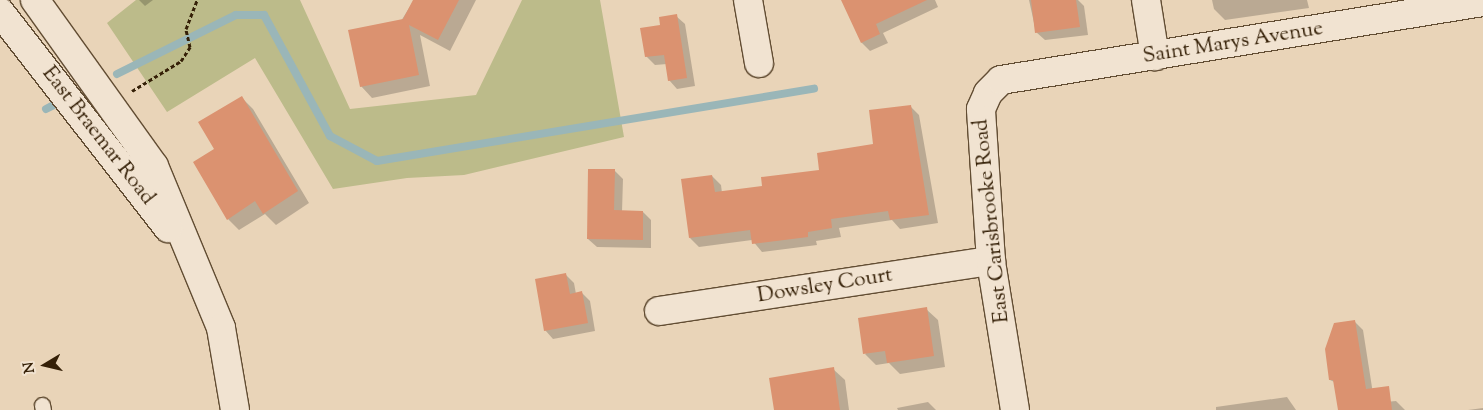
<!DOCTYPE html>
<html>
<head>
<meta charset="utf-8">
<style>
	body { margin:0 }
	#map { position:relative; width:1483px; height:410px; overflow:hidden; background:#e9d4b8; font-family:"Sorts Mill Goudy",serif }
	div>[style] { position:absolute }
	.green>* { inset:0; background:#bcbb8a }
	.shadow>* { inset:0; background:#0003 }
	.stream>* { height:8px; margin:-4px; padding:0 4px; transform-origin:4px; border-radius:4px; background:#9ab6b8 }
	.building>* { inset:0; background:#db9270 }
	.path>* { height:3px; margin-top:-1.5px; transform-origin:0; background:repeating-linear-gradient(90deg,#352007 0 4px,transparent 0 6.5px) }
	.roads { filter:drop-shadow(1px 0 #624d33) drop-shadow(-1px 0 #624d33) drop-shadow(0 1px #624d33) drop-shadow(0 -1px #624d33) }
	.lane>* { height:15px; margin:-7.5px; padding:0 7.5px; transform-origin:7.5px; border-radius:7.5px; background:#f1e3d1 }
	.street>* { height:28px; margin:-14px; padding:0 14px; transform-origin:14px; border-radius:14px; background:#f1e3d1 }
	.secondary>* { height:28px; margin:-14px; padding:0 14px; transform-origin:14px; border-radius:14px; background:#f1e3d1 }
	span { translate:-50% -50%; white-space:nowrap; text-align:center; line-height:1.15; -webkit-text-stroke:4px #f1e3d1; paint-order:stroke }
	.street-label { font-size:21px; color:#352007 }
	.north { position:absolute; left:20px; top:340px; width:50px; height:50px; -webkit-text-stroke:4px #f1e3d1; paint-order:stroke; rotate:261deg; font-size:14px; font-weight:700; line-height:20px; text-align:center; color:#352007 }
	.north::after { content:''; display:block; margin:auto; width:18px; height:22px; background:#352007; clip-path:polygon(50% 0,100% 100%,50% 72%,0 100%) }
</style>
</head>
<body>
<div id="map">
	<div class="green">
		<i style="clip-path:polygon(136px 0,300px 0,350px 109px,476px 95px,522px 0,600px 0,624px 137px,464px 175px,407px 178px,333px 189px,255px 58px,167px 112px,107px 23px)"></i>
	</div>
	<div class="shadow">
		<i style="clip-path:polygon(139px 0,153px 0,145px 6px)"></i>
		<i style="clip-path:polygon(414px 0,476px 0,450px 51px,420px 35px,430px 86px,372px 98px,361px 86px)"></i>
		<i style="clip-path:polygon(842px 0,935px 0,938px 7px,883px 33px,888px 43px,870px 51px,862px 43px)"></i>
		<i style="clip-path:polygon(1029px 0,1078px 0,1084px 6px,1088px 35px,1045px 40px,1036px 32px)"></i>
		<i style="clip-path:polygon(1212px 0,1307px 0,1309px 8px,1225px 20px,1214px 9px)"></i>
		<i style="clip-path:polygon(676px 16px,685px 24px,695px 86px,677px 89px,669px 80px,667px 64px,655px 65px,646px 56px,661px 26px)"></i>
		<i style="clip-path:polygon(241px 97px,253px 109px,309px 203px,276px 225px,265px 214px,239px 230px,228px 219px,216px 150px)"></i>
		<i style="clip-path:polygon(910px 106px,919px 115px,938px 223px,900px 229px,892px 220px,839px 228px,841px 237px,816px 241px,817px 245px,762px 252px,752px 240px,699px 247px,690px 238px,712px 176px,721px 185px,722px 193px,764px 187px,821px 171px,875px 145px)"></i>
		<i style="clip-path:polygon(614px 170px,623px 179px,622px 212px,643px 212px,651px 220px,651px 248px,597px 247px,588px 239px)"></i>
		<i style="clip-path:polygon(566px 275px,574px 283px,576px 294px,582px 293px,590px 301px,595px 331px,553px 339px,545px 330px)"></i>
		<i style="clip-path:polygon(926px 309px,938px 320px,945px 367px,900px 374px,889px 363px,876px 365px,865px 354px)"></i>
		<i style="clip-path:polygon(1354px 321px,1363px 330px,1374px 400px,1330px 380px)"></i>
		<i style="clip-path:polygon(833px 369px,845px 380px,849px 410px,776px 410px)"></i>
		<i style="clip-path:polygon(1287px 397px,1296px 410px,1216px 410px,1216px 407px)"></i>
		<i style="clip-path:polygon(1396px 401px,1405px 410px,1375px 410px,1375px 403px)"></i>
		<i style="clip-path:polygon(928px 402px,936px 410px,898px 410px,897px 408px)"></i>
		<i style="clip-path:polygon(1483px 408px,1483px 410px,1468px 410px)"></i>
	</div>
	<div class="stream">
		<i style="left:117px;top:74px;width:133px;rotate:-26.4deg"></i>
		<i style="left:236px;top:15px;width:28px"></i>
		<i style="left:264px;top:15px;width:138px;rotate:61.4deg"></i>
		<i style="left:330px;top:136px;width:53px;rotate:28deg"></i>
		<i style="left:377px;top:161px;width:443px;rotate:-9.4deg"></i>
		<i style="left:46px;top:109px;width:9px;rotate:-27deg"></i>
	</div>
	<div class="building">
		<i style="clip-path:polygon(413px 0,459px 0,438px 40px,409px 25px,419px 75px,360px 87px,348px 30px,403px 19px)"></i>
		<i style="clip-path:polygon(841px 0,927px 0,876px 24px,880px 34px,861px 43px)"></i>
		<i style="clip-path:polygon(1031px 0,1076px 0,1080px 27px,1035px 33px)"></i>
		<i style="clip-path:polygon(677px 14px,687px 78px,668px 81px,664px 55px,645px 57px,640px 28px,660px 25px,659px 17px)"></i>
		<i style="clip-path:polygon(242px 96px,298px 191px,263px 214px,255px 201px,227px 220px,193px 162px,214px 149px,198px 122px)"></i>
		<i style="clip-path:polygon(911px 105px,929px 215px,890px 220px,888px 211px,831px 219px,832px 228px,808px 232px,808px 237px,752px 244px,750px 230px,689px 238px,681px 179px,712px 175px,715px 192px,762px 186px,761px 177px,819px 170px,817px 153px,873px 144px,869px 110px)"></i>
		<i style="clip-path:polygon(588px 169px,615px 169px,614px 210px,643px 211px,643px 240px,587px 239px)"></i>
		<i style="clip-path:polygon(566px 273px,570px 294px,582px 291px,588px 323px,544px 331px,535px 279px)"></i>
		<i style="clip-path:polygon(927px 307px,934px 356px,887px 363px,885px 351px,863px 354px,858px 318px)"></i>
		<i style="clip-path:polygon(1355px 320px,1366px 389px,1389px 386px,1392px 410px,1338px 410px,1333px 380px,1329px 380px,1325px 349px,1334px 323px)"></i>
		<i style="clip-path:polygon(834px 367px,840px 410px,774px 410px,769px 378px)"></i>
	</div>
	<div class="path">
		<i style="left:132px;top:91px;width:57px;rotate:-31.5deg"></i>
		<i style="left:181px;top:61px;width:17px;rotate:-57deg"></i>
		<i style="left:190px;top:47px;width:18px;rotate:-103deg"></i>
		<i style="left:186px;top:29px;width:31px;rotate:-69deg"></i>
	</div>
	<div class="roads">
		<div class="lane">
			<i style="left:42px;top:405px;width:5px;rotate:79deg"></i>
		</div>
		<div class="street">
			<i style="left:748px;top:0;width:64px;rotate:80.1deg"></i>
			<i style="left:1146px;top:0;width:57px;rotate:80.9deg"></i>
			<i style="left:659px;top:311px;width:336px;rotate:-8.6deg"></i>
			<i style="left:1015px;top:410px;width:151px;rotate:-99.2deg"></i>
			<i style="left:991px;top:261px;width:152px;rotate:-93.8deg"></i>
			<i style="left:981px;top:109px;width:17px;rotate:-66deg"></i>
			<i style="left:988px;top:93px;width:18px;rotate:-45deg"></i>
			<i style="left:1001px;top:80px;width:488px;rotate:-9.2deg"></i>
		</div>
		<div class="secondary">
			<i style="left:35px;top:0;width:204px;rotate:54.4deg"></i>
			<i style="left:154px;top:166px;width:175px;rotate:67.5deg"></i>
			<i style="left:221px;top:328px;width:83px;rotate:80.3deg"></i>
			<i style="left:0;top:12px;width:274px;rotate:52.1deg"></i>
		</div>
	</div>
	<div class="street-label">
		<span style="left:1233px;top:43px;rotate:-9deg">Saint Marys Avenue</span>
		<span style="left:98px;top:136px;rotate:52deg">East Braemar Road</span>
		<span style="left:992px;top:221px;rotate:-96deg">East Carisbrooke Road</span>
		<span style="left:825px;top:286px;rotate:-9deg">Dowsley Court</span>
	</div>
	<div class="north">N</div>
</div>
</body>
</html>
